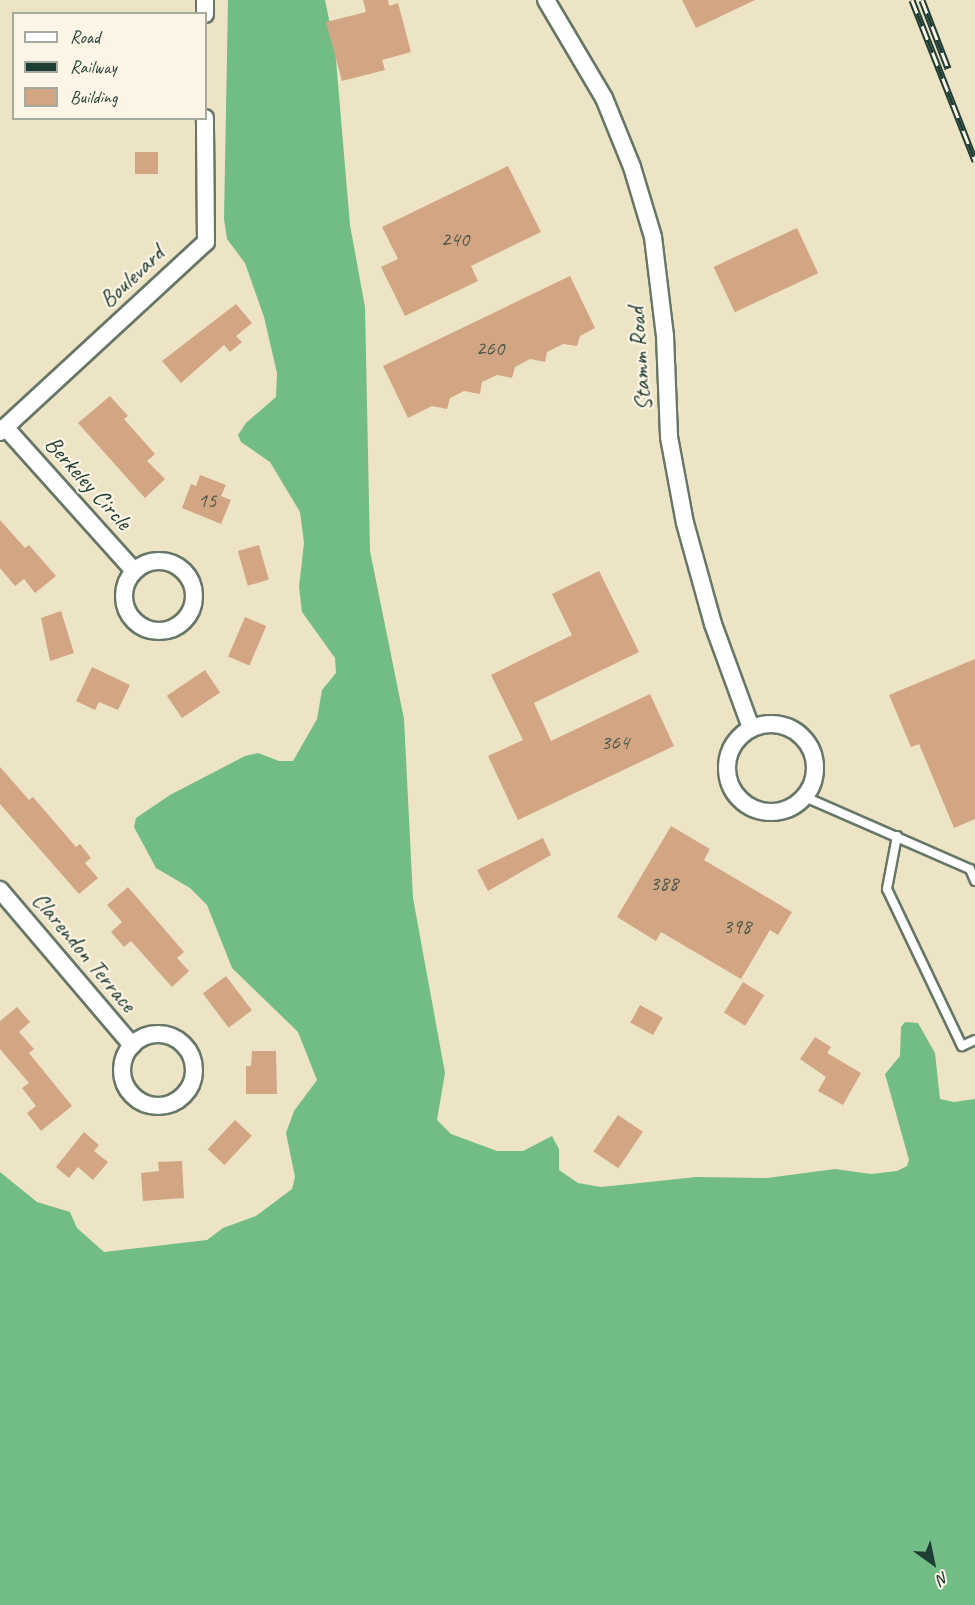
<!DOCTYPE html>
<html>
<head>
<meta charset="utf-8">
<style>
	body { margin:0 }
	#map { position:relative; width:975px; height:1605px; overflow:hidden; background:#ede4c5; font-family:Caveat,sans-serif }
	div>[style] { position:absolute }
	.forest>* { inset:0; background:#72bd85 }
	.building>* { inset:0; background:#d2a683; transform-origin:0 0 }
	.roads { filter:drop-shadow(2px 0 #677767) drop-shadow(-2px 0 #677767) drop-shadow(0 2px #677767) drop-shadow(0 -2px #677767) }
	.service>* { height:8px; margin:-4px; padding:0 4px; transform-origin:4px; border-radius:4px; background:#fff }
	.minor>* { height:16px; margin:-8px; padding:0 8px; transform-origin:8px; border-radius:8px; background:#fff }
	.minor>.ring { margin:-8px; padding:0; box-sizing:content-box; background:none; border:16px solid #fff; border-radius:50% }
	.rail>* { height:7px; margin-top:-3.5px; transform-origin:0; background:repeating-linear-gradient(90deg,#fcf5e5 0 14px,#1f3d34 0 28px); box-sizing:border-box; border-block:2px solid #1f3d34 }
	span { translate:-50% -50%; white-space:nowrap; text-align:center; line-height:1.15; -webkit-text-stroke:4.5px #fcf5e5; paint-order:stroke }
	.number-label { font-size:21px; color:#4c5748 }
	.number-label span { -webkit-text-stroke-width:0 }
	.street-label { font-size:24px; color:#1f3d34 }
	.legend { position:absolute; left:12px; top:12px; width:195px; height:108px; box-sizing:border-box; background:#fcf5e5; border:2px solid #a4ab9e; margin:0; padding:8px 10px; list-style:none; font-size:18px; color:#1f3d34 }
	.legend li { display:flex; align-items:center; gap:12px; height:30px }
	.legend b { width:30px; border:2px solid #a4ab9e }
	.north { position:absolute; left:903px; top:1533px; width:60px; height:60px; -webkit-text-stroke:4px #fcf5e5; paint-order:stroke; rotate:147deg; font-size:16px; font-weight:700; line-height:24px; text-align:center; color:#1f3d34 }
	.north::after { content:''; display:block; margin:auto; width:21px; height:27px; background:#1f3d34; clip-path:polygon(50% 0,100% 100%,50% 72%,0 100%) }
</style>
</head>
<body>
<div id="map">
	<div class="forest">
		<i style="clip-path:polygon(228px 0,325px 0,335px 48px,350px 225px,365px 307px,370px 551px,404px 719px,413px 898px,445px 1073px,437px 1120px,451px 1134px,497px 1151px,523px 1151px,552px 1136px,559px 1149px,559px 1170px,578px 1183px,601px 1187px,696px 1177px,767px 1178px,835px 1169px,871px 1174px,897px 1171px,907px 1166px,909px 1160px,885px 1074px,900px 1056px,901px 1027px,905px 1022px,918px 1023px,935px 1053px,940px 1099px,954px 1102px,975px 1099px,975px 1605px,0 1605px,0 1172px,37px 1202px,70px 1212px,77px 1228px,104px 1252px,207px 1240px,223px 1228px,256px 1216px,292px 1189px,295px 1177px,286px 1133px,294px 1111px,317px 1080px,298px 1032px,232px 968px,207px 905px,190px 888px,156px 868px,134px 827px,136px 818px,170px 795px,245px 756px,258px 753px,279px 761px,293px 761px,317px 719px,322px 690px,336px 673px,335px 658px,302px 612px,299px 587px,304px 543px,300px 512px,270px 462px,241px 442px,238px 435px,246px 423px,276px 397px,277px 373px,264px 317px,245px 263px,227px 239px,224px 219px)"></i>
	</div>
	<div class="building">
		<i style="clip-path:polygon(363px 0,388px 0,389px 6px,398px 3px,411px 52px,382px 60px,385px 70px,342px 81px,326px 22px,366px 12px)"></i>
		<i style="clip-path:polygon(682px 0,755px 0,696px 28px)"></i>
		<i style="left:135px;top:152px;width:23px;height:22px"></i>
		<i style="clip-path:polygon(508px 166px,541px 232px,471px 266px,478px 281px,405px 316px,381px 267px,398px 259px,382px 227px)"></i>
		<i style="left:797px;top:228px;width:50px;height:92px;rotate:65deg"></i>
		<i style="clip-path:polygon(570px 276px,595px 328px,580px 336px,577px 346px,563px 344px,547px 352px,545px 362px,530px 359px,515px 367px,512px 378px,497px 375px,482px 382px,480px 394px,464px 391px,450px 398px,447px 409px,432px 406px,408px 418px,383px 366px)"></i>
		<i style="clip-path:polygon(236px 304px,252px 323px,236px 336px,242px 342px,230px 352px,224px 345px,181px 383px,162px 361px)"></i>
		<i style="clip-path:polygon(110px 396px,128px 416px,124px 419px,155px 454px,147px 461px,165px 479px,145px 498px,78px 423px)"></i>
		<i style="clip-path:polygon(200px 475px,226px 485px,221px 496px,231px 500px,221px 524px,182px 508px,191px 484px,196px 486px)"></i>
		<i style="clip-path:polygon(0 520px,25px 548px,29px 545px,56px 576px,35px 593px,24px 579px,15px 586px,0 568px)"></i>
		<i style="left:259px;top:545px;width:36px;height:22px;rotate:74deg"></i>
		<i style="clip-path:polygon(599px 571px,639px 652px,534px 703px,551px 741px,650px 694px,674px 746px,518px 820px,488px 756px,523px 740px,491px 675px,572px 635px,552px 594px)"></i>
		<i style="clip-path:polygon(61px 611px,74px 653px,50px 661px,41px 618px)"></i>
		<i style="left:245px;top:617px;width:23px;height:43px;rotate:23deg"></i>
		<i style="clip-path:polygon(975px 659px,975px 819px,954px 828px,919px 744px,911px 747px,889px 695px)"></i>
		<i style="clip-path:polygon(92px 667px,130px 685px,118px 710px,99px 702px,95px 710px,76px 701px)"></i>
		<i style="left:205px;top:670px;width:27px;height:46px;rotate:56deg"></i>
		<i style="clip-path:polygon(0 767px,29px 800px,33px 797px,76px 847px,80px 844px,91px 858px,85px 863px,98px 878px,79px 894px,0 804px)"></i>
		<i style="clip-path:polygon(671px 826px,710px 849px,704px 860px,792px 912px,778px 935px,770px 930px,741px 979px,661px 932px,656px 941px,617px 917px)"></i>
		<i style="clip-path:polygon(543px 838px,551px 855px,488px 891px,477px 870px)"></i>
		<i style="clip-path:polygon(128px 887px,184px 952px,177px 958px,189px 971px,172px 987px,131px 941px,124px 947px,111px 932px,122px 922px,107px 905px)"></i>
		<i style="left:226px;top:976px;width:43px;height:29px;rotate:53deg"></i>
		<i style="left:743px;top:982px;width:25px;height:36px;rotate:32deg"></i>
		<i style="left:640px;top:1005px;width:26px;height:20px;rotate:29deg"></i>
		<i style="clip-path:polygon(17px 1007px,30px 1022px,19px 1032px,34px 1049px,29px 1053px,72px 1106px,41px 1131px,27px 1113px,36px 1106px,22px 1088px,29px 1083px,0 1049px,0 1021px)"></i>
		<i style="clip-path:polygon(815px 1037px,831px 1047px,827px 1053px,861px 1073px,843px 1105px,818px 1091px,826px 1077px,800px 1059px)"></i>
		<i style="clip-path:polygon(252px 1051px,276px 1051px,277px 1094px,246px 1094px,246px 1066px,251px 1066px)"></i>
		<i style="left:618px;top:1115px;width:30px;height:44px;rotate:34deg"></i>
		<i style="left:235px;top:1120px;width:23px;height:40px;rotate:43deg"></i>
		<i style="clip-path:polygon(84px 1132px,99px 1145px,94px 1151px,108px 1162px,93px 1180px,78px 1167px,69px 1178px,56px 1167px)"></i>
		<i style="clip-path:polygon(182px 1161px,184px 1198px,143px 1201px,141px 1173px,159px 1171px,158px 1162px)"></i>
	</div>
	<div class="roads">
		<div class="service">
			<i style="left:805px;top:797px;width:180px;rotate:23.6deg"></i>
			<i style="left:970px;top:869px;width:13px;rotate:67deg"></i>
			<i style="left:897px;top:836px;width:54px;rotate:100.7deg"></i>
			<i style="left:887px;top:889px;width:174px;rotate:64.5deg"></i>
			<i style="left:962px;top:1046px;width:14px;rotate:-25deg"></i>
		</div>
		<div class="minor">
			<i style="left:205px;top:0;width:14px;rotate:90deg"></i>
			<i style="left:546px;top:0;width:114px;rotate:59.4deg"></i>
			<i style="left:604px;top:98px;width:74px;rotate:67.9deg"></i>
			<i style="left:632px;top:167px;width:73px;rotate:73.3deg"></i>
			<i style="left:653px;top:237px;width:100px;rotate:83.1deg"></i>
			<i style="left:665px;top:336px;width:101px;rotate:87.7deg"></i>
			<i style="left:669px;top:437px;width:87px;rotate:79.5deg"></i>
			<i style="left:685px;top:523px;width:105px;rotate:74.5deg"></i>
			<i style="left:713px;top:624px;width:111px;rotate:69.9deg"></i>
			<i style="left:5px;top:427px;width:193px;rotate:48.1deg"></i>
			<i style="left:0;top:432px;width:280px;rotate:-42.7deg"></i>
			<i style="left:206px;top:242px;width:124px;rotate:-90.5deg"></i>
			<i class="ring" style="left:124px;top:561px;width:54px;height:54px"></i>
			<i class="ring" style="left:727px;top:724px;width:72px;height:72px"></i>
			<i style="left:0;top:890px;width:204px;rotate:49.6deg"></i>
			<i class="ring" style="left:122px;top:1034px;width:56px;height:56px"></i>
		</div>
	</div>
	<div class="rail">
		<i style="left:912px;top:0;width:173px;rotate:68.6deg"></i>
		<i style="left:922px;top:0;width:73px;rotate:69.1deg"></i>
	</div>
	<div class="number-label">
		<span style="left:455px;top:239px">240</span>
		<span style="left:490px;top:348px">260</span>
		<span style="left:207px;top:500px">15</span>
		<span style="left:615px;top:742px">364</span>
		<span style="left:664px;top:883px">388</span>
		<span style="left:737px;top:926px">398</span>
	</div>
	<div class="street-label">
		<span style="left:132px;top:277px;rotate:-43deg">Boulevard</span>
		<span style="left:640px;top:359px;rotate:-94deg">Stamm Road</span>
		<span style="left:88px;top:483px;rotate:48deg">Berkeley Circle</span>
		<span style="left:84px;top:952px;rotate:50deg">Clarendon Terrace</span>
	</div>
	<ul class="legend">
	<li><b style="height:8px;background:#fff"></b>Road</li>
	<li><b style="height:8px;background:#1f3d34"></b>Railway</li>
	<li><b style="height:16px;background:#d2a683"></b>Building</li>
	</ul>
	<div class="north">N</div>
</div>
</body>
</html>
